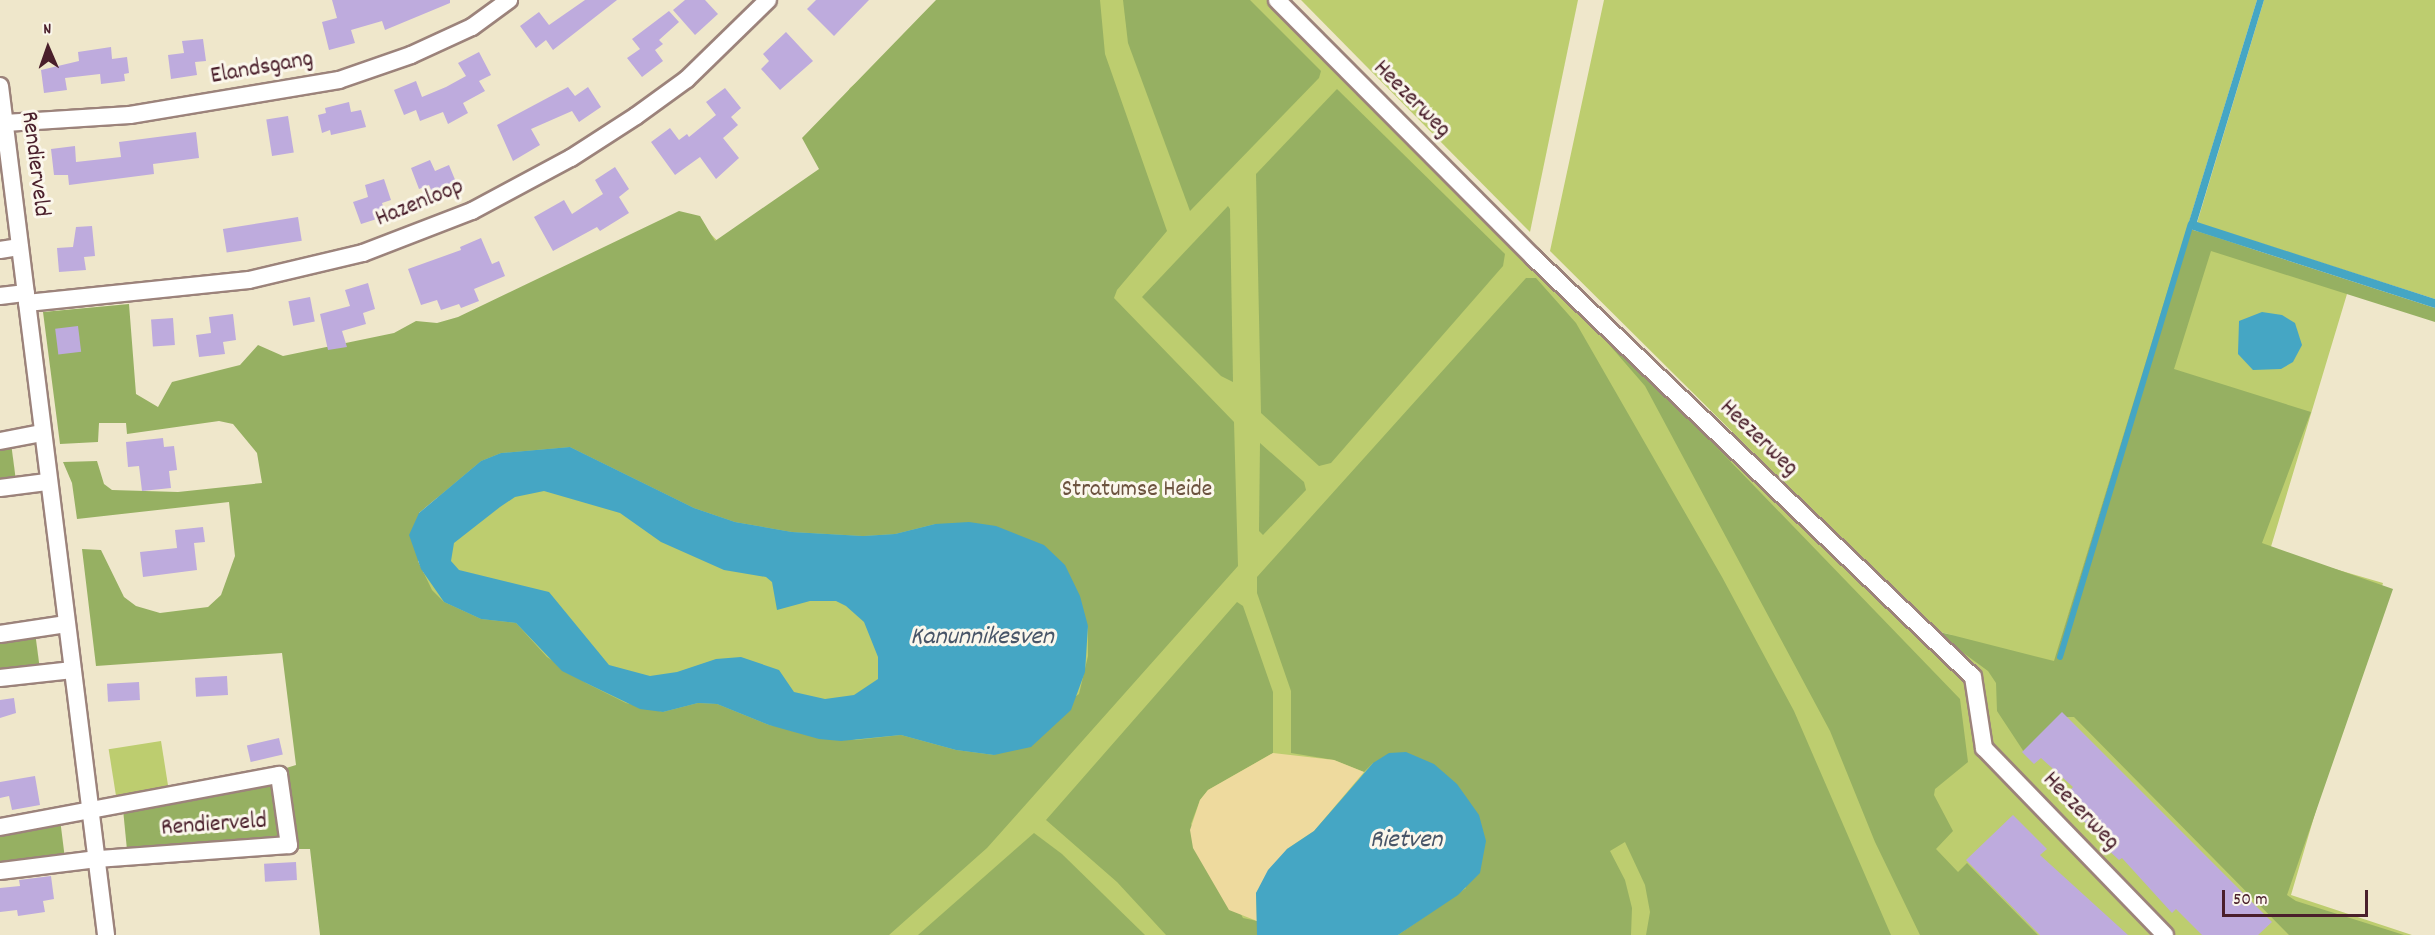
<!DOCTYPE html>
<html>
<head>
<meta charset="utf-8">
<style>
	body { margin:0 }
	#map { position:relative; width:2435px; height:935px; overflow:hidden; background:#efe7cb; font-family:Dekko,sans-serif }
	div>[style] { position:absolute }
	.green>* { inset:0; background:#bdcd6f; transform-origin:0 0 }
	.forest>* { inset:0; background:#96b062 }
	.sand>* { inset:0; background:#eeda9e }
	.water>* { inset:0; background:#45a6c4 }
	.stream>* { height:6px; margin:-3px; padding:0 3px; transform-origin:3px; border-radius:3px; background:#45a6c4 }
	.building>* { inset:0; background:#beabdd; transform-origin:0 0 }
	.roads { filter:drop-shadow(2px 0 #9c837b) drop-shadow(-2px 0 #9c837b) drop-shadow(0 2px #9c837b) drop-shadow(0 -2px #9c837b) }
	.street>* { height:16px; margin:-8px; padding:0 8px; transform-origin:8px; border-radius:8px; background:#fff }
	span { translate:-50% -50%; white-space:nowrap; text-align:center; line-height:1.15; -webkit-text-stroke:6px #fbf7ec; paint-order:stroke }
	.street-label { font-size:24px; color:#4a1f2b }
	.park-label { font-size:24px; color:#6c533f }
	.water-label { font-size:26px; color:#485568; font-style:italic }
	.north { position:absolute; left:18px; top:18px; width:60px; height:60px; -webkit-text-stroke:4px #fbf7ec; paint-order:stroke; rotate:358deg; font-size:16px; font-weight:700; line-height:24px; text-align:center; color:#4a1f2b }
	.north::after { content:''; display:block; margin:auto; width:21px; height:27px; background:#4a1f2b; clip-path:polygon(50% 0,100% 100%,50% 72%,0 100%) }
	.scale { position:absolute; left:2222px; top:890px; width:146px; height:27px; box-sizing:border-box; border:3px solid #4a1f2b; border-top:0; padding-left:8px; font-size:18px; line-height:21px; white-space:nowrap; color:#4a1f2b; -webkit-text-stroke:4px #fbf7ec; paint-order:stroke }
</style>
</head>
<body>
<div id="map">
	<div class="green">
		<i style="clip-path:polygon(956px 0,1270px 0,1916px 630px,1952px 635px,1932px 630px,1550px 251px,1604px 0,2257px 0,2057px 653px,2198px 230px,2350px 284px,2270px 550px,2383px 583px,2291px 895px,2412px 935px,358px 935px,466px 339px,704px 227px,731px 255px,820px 181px,821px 138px,850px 88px)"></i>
		<i style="clip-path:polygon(1301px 0,1578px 0,1530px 232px,1431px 132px)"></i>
		<i style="clip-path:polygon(2264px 0,2435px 0,2435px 299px,2197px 223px)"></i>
		<i style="left:161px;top:741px;width:47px;height:53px;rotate:81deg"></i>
	</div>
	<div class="forest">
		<i style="clip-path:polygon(evenodd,936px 0,1100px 0,1105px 54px,1167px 231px,1117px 290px,1114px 298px,1234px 422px,1238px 566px,987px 848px,889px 935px,320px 935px,310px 849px,294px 849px,283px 769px,296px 765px,282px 653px,96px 666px,82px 549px,101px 550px,124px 597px,136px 606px,160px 613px,208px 607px,221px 595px,235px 556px,229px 502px,77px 519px,72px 483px,63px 462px,97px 461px,104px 484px,112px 490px,178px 492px,262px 483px,257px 453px,233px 424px,219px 421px,127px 434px,126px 423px,99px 423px,98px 442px,60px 444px,43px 312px,129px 304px,136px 394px,158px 407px,172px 382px,240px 365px,258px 345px,283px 356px,394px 333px,416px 321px,437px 323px,458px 317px,679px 211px,700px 216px,715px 241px,819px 169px,802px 138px,936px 0,570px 447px,694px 508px,735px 522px,792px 532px,863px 536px,895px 534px,935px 524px,1088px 626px,1088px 656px,1079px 694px,994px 755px,956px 750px,901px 735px,856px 740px,769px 725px,717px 704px,698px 703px,663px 712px,626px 703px,586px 683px,547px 657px,516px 623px,481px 619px,444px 602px,432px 590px,418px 561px,419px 513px,481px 461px,501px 453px,570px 447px)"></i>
		<i style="clip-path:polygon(1123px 0,1250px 0,1321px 71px,1319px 78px,1190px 211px,1128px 43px)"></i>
		<i style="clip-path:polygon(1337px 89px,1505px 254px,1503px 266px,1331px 463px,1319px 466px,1261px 413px,1256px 174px)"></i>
		<i style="clip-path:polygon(1228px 206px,1230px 209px,1233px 382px,1221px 376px,1142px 297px)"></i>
		<i style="clip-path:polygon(2187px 228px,2435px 308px,2435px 322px,2211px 251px,2174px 369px,2311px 412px,2262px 543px,2393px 589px,2287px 895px,2296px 901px,2404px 935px,2289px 935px,2074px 717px,2064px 717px,2024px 752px,1997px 711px,1996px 683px,1988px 671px,1932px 630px,2054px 661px)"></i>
		<i style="clip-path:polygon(1533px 257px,1960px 699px,1968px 762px,1935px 789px,1934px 795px,1953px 831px,1936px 849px,1958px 872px,1967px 863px,2038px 935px,1920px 935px,1875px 842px,1830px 731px,1645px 386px)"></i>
		<i style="clip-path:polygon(1526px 278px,1536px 278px,1576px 323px,1722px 577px,1794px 711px,1891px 935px,1646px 935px,1650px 912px,1645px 885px,1625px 842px,1610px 851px,1625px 880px,1632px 908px,1631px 935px,1398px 935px,1466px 888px,1373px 763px,1364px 772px,1334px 760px,1291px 753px,1291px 691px,1257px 593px,1257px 577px)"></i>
		<i style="clip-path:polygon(11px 443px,16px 481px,0 484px,0 445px)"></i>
		<i style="clip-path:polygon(1260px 443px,1304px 482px,1306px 490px,1263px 535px,1259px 531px)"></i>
		<i style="clip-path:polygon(1237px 602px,1243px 606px,1273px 692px,1273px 753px,1208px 790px,1200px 800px,1191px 824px,1243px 918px,1257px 921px,1257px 935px,1166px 935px,1117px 882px,1046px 820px)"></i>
		<i style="clip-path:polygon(35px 632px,40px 670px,0 675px,0 638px)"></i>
		<i style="clip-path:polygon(272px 780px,282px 838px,127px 850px,123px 809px)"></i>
		<i style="clip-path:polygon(60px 819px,65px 859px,0 866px,0 830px)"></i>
		<i style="clip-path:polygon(1034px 833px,1062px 854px,1145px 935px,918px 935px)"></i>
	</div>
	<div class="sand">
		<i style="clip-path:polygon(1273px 753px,1334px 760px,1364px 772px,1314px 831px,1287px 849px,1256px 893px,1257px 921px,1229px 910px,1193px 848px,1190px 830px,1200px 800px,1208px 790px)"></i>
	</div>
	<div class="water">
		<i style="clip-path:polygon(2257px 0,2264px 0,2197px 222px,2435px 299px,2435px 308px,2187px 228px)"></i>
		<i style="clip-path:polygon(2262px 312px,2282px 315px,2295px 323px,2302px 345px,2293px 362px,2281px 369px,2253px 370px,2238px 354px,2239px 321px)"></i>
		<i style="clip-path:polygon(evenodd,570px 447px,694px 508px,735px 522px,792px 532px,863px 536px,895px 534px,935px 524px,969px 522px,996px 526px,1044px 545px,1065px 565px,1080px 596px,1088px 626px,1085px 672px,1071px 710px,1031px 747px,994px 755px,956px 750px,901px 735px,841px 741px,819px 739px,769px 725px,717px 704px,698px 703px,663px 712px,640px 709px,586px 683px,562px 671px,516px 623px,481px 619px,444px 602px,421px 569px,409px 535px,419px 513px,481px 461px,501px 453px,570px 447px,544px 491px,620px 513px,661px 542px,724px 570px,766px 577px,772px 582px,777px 610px,810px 601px,836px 601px,846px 606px,864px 622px,878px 657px,878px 679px,854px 695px,825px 699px,794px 692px,779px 670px,741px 657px,716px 659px,677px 672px,650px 676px,609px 665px,549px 592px,459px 570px,451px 561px,454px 543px,500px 507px,515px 497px,544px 491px)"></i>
		<i style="clip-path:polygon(1406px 752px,1434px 764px,1457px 784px,1479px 815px,1486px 841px,1480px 873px,1458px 895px,1398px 935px,1257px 935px,1256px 893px,1268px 870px,1287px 849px,1314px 831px,1373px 763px,1389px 753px)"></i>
	</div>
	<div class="stream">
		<i style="left:2060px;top:657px;width:452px;rotate:-73.2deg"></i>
	</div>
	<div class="building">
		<i style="clip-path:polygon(332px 0,450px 0,450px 3px,385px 30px,382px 21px,351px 30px,355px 43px,329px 50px,322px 22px,337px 18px)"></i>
		<i style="clip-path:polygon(585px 0,617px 0,553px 50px,546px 40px,536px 48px,520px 26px,539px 12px,549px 25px)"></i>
		<i style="clip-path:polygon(685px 0,705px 0,718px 14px,695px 35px,673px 10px)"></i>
		<i style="clip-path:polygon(816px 0,869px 0,834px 36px,807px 9px)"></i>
		<i style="clip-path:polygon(669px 11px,679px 22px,659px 40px,663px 44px,655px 50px,663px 61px,642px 77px,627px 58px,640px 49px,632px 39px)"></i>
		<i style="clip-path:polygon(786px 32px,813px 61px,780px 90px,761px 69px,769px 61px,763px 54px)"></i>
		<i style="clip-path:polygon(203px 39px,206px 61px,195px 62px,197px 75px,171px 79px,168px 55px,184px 53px,182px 41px)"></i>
		<i style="clip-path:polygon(111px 47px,112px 59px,127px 57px,129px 73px,124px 74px,125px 81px,101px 84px,100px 74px,65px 78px,67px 90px,44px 93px,41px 70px,79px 61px,78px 52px)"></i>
		<i style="clip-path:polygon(479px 52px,491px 75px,479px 81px,485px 91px,463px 103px,468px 113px,448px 124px,443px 112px,420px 121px,416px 110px,404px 115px,394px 90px,416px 81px,422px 97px,446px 87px,466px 76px,458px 63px)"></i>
		<i style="clip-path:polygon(568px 87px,575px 96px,588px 87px,601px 107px,579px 122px,572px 111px,531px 129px,540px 145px,513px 161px,497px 125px)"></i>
		<i style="clip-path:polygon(725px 88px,741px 108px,731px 117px,738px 125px,723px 138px,739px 158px,716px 179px,700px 157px,675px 175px,651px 142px,670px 128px,679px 140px,687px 134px,689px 137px,716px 115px,706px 102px)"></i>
		<i style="clip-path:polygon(349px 102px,351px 112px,361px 110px,366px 127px,331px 135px,330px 130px,322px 133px,318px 115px,326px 113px,325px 108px)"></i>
		<i style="left:288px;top:116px;width:37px;height:22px;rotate:81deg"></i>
		<i style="clip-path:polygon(196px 132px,199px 158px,153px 164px,154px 174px,69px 185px,68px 175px,54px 175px,51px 149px,75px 146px,76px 162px,121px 157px,119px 142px)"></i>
		<i style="clip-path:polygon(430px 160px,435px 171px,449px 165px,458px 187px,434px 197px,429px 185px,419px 189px,411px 168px)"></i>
		<i style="clip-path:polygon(615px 167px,629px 189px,619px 197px,629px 213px,600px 231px,597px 227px,553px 251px,534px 217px,564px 200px,572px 214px,603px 194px,595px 180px)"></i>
		<i style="clip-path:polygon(384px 179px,391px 200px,382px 203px,386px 216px,361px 224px,353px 202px,368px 197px,365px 185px)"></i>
		<i style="left:298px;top:217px;width:24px;height:76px;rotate:81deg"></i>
		<i style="clip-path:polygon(92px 226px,95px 256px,84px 257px,86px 270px,59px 272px,57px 248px,73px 247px,76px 227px)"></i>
		<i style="clip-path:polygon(481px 238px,492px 264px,499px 261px,505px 276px,474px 289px,479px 301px,461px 308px,459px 304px,441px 310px,437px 300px,421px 305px,408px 269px,461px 250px,460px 247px)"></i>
		<i style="clip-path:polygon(368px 283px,375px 309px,363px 313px,366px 324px,342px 331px,347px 347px,328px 350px,320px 314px,350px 306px,345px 290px)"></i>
		<i style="left:310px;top:297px;width:25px;height:22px;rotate:79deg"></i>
		<i style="clip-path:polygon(233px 314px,236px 340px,223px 342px,225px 354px,199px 357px,196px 335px,211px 333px,209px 317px)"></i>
		<i style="left:173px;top:318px;width:27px;height:22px;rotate:86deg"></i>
		<i style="left:78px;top:326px;width:26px;height:23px;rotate:83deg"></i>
		<i style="clip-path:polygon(163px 438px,164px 447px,174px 446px,177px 470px,169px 471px,171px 488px,142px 491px,139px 466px,128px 467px,126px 442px)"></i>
		<i style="clip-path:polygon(203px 527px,205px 542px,194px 543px,197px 570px,143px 577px,140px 552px,177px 548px,175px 530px)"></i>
		<i style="left:227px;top:676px;width:19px;height:32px;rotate:87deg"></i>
		<i style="left:139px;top:682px;width:18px;height:32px;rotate:87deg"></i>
		<i style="clip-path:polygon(14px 698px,16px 713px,0 718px,0 700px)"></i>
		<i style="clip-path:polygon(2062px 712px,2272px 922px,2258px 935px,2202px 935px,2176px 909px,2172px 913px,2122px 858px,2119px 860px,2105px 847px,2109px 843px,2060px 801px,2073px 787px,2041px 758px,2034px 764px,2022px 752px)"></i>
		<i style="left:279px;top:738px;width:17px;height:33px;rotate:77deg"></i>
		<i style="clip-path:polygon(35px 776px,40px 805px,12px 810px,9px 796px,0 798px,0 782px)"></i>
		<i style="clip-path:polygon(2013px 815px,2047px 849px,2040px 855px,2128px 935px,2040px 935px,1966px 860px)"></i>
		<i style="left:296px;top:862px;width:18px;height:32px;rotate:87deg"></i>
		<i style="clip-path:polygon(51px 876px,54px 899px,43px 901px,45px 912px,18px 916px,17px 910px,0 912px,0 888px,20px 886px,19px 880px)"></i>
	</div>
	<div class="roads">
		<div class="street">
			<i style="left:1277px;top:0;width:363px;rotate:45.1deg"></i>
			<i style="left:1533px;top:257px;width:608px;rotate:43.67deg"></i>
			<i style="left:1973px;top:677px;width:72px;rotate:81.2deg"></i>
			<i style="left:1984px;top:748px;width:260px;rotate:45.9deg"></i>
			<i style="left:0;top:86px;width:856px;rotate:82.88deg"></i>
			<i style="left:5px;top:123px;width:125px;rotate:-3.7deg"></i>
			<i style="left:130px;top:115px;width:212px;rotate:-9.5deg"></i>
			<i style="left:339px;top:80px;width:76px;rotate:-19.1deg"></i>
			<i style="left:411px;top:55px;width:67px;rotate:-24.7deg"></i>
			<i style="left:472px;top:27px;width:46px;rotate:-36.1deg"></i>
			<i style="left:0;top:250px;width:20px;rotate:-9deg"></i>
			<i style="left:0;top:296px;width:26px;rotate:-7deg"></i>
			<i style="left:27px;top:303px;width:223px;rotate:-5.9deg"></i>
			<i style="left:249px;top:280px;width:117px;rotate:-13.3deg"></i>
			<i style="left:363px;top:253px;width:117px;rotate:-21.1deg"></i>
			<i style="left:472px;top:211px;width:112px;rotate:-28.2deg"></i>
			<i style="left:571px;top:158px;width:77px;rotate:-32.9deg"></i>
			<i style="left:636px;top:116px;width:63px;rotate:-36deg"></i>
			<i style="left:687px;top:79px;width:113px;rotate:-44.3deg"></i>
			<i style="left:0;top:441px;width:43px;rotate:-10.8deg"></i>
			<i style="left:0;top:488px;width:47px;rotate:-7.3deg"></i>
			<i style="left:0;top:634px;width:67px;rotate:-8.6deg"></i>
			<i style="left:0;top:678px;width:73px;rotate:-6.3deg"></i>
			<i style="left:0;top:827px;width:284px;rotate:-10.6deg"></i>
			<i style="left:279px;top:775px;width:71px;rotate:81.9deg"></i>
			<i style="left:289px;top:845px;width:193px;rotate:175.8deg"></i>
			<i style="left:97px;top:859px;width:98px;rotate:172.9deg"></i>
		</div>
	</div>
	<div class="street-label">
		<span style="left:262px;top:69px;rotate:-10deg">Elandsgang</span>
		<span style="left:1411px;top:100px;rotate:45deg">Heezerweg</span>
		<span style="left:34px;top:164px;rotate:83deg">Rendierveld</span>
		<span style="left:420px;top:204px;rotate:-22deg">Hazenloop</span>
		<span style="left:1758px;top:439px;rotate:44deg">Heezerweg</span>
		<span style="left:2080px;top:812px;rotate:46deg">Heezerweg</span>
		<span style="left:214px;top:826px;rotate:-4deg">Rendierveld</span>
	</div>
	<div class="park-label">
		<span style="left:1137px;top:491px">Stratumse Heide</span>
	</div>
	<div class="water-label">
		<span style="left:982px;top:638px">Kanunnikesven</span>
		<span style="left:1406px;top:841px">Rietven</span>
	</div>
	<div class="north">N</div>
	<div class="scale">50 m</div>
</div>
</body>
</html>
